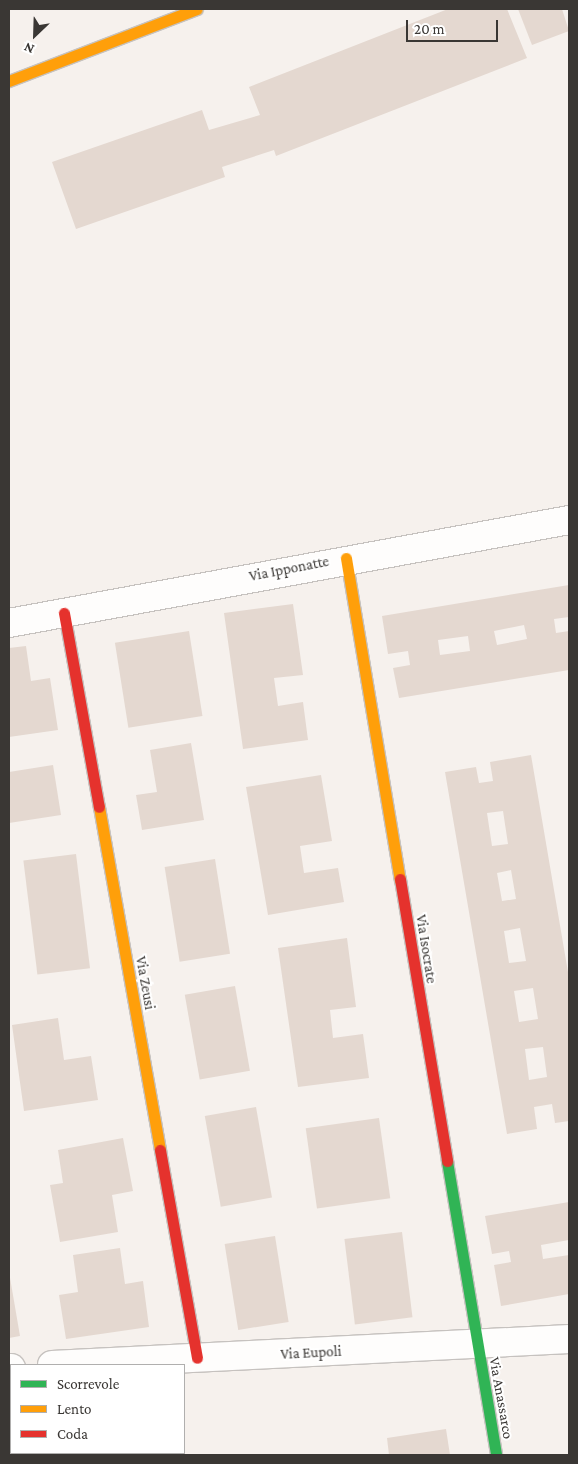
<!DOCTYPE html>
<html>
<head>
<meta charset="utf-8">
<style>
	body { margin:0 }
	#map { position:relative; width:578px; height:1464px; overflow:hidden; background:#f6f1ed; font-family:"Crimson Pro",serif }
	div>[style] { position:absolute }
	.building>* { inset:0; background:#e4d8d0; transform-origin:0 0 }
	.roads { filter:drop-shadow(1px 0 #c6c2bf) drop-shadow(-1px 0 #c6c2bf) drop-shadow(0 1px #c6c2bf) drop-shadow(0 -1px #c6c2bf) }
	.street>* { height:28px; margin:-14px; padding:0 14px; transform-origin:14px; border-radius:14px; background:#fefdfc }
	.fast>* { height:11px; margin:-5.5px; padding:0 5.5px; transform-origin:5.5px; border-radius:5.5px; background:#30b455 }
	.slow>* { height:11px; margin:-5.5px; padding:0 5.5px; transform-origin:5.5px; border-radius:5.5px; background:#ff9f0a }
	.jam>* { height:11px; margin:-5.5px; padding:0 5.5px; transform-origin:5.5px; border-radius:5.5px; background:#e5322d }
	span { translate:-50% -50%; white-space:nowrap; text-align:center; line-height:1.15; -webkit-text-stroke:4px #fff; paint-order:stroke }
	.street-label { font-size:15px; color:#3a3734 }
	.frame { position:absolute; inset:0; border:10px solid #3a3734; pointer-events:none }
	.legend { position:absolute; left:10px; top:1364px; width:175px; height:90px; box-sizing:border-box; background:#fff; border:1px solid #b0afae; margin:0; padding:6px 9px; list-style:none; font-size:15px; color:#3a3734 }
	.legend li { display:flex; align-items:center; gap:10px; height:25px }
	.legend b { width:25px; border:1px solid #b0afae }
	.north { position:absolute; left:10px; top:10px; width:50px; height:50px; -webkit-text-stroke:4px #fff; paint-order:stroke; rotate:204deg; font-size:14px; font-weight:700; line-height:20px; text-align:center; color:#3a3734 }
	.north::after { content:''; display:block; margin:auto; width:18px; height:22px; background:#3a3734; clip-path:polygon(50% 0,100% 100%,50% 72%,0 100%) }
	.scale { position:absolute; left:406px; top:20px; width:92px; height:22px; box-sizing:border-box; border:2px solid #3a3734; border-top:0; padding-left:6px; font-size:15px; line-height:18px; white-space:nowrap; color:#3a3734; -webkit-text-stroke:4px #fff; paint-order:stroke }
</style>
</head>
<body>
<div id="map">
	<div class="building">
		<i style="clip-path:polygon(448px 9px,507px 9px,527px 58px,276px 156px,274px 150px,222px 167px,225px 177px,76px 229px,52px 162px,202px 110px,209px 130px,260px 115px,249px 87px)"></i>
		<i style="clip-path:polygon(518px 9px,562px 9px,569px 31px,532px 45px)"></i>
		<i style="clip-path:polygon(evenodd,569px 585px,569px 617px,554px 619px,556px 633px,569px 631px,569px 670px,399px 698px,393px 668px,410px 665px,408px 651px,388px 654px,382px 616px,569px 585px,524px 625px,527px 639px,497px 645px,494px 631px,524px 625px,569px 585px,468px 636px,470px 651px,440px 655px,438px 640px,468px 636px)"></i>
		<i style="clip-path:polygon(293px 604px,303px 675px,274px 678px,278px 706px,303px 702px,308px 740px,243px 749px,224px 613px)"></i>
		<i style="left:189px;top:631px;width:86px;height:75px;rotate:81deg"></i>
		<i style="clip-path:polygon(26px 646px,31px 681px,50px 678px,58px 730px,9px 737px,9px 648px)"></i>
		<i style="clip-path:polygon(191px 743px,204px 820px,142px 830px,136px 795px,157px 792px,150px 750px)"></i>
		<i style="clip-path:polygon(evenodd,531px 755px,569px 978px,569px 1121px,555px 1123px,552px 1104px,534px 1107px,537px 1129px,507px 1134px,445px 772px,476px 767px,479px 783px,493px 781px,490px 762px,531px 755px,503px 811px,508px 844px,492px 846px,487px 813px,503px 811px,531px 755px,511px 870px,516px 899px,502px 901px,497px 873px,511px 870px,531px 755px,520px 928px,526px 961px,509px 963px,504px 931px,520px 928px,531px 755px,533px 988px,538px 1019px,519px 1022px,514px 991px,533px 988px,531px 755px,543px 1047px,547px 1077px,529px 1080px,525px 1049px,543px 1047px)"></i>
		<i style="clip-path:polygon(53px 765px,61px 815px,9px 823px,9px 772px)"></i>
		<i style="clip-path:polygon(321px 775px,332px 841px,300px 846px,304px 873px,338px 868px,344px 902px,268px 915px,246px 787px)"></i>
		<i style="left:76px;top:854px;width:115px;height:53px;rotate:83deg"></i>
		<i style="left:215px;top:859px;width:96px;height:51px;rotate:81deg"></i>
		<i style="clip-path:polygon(347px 938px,356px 1007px,330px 1010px,333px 1038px,363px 1034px,369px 1078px,298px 1087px,278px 948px)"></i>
		<i style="left:235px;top:986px;width:86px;height:51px;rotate:80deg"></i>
		<i style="clip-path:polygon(58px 1018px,64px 1060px,91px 1056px,98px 1100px,24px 1111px,12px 1025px)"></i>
		<i style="left:256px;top:1107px;width:92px;height:52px;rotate:80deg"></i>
		<i style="left:379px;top:1118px;width:81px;height:74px;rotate:82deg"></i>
		<i style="clip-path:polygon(123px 1138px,133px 1191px,112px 1195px,118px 1232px,60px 1242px,50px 1185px,63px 1183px,58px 1150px)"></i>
		<i style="clip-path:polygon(569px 1202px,569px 1240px,541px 1245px,543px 1259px,569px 1255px,569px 1294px,501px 1306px,494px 1265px,511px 1262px,509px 1251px,492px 1254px,485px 1216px)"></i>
		<i style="left:402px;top:1232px;width:86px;height:58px;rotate:83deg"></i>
		<i style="left:275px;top:1236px;width:87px;height:51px;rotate:81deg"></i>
		<i style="clip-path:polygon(120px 1248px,125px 1284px,143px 1281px,149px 1327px,66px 1339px,59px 1295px,78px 1292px,73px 1255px)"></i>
		<i style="clip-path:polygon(9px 1272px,20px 1336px,9px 1338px)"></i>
		<i style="clip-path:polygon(446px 1429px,450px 1455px,389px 1455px,387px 1438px)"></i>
		<i style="clip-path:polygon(173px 1453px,174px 1455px,123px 1454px,133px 1453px)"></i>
	</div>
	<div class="roads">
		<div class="street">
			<i style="left:9px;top:623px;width:569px;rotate:-10.42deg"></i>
			<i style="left:52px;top:1365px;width:518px;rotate:-2.88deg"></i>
			<i style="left:9px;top:1368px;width:2px"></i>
			<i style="left:73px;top:1453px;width:2px;rotate:90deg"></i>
		</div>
		<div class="fast">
			<i style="left:447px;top:1161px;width:298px;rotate:80.5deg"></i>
		</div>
		<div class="slow">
			<i style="left:9px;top:81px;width:201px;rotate:-21deg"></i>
			<i style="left:346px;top:558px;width:326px;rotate:80.5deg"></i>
			<i style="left:99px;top:807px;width:348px;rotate:79.9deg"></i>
		</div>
		<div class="jam">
			<i style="left:64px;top:613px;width:197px;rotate:79.8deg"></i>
			<i style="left:400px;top:879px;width:286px;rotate:80.5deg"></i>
			<i style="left:160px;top:1150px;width:211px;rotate:79.9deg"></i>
		</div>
	</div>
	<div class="street-label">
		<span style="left:289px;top:569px;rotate:-11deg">Via Ipponatte</span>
		<span style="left:426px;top:949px;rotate:81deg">Via Isocrate</span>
		<span style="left:145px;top:983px;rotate:80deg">Via Zeusi</span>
		<span style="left:311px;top:1353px;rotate:-3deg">Via Eupoli</span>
		<span style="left:501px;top:1398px;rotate:80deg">Via Anassarco</span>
	</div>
	<div class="frame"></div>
	<ul class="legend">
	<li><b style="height:6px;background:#30b455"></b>Scorrevole</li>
	<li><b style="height:6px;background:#ff9f0a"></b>Lento</li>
	<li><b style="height:6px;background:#e5322d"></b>Coda</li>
	</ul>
	<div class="north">N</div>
	<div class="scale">20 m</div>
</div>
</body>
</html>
